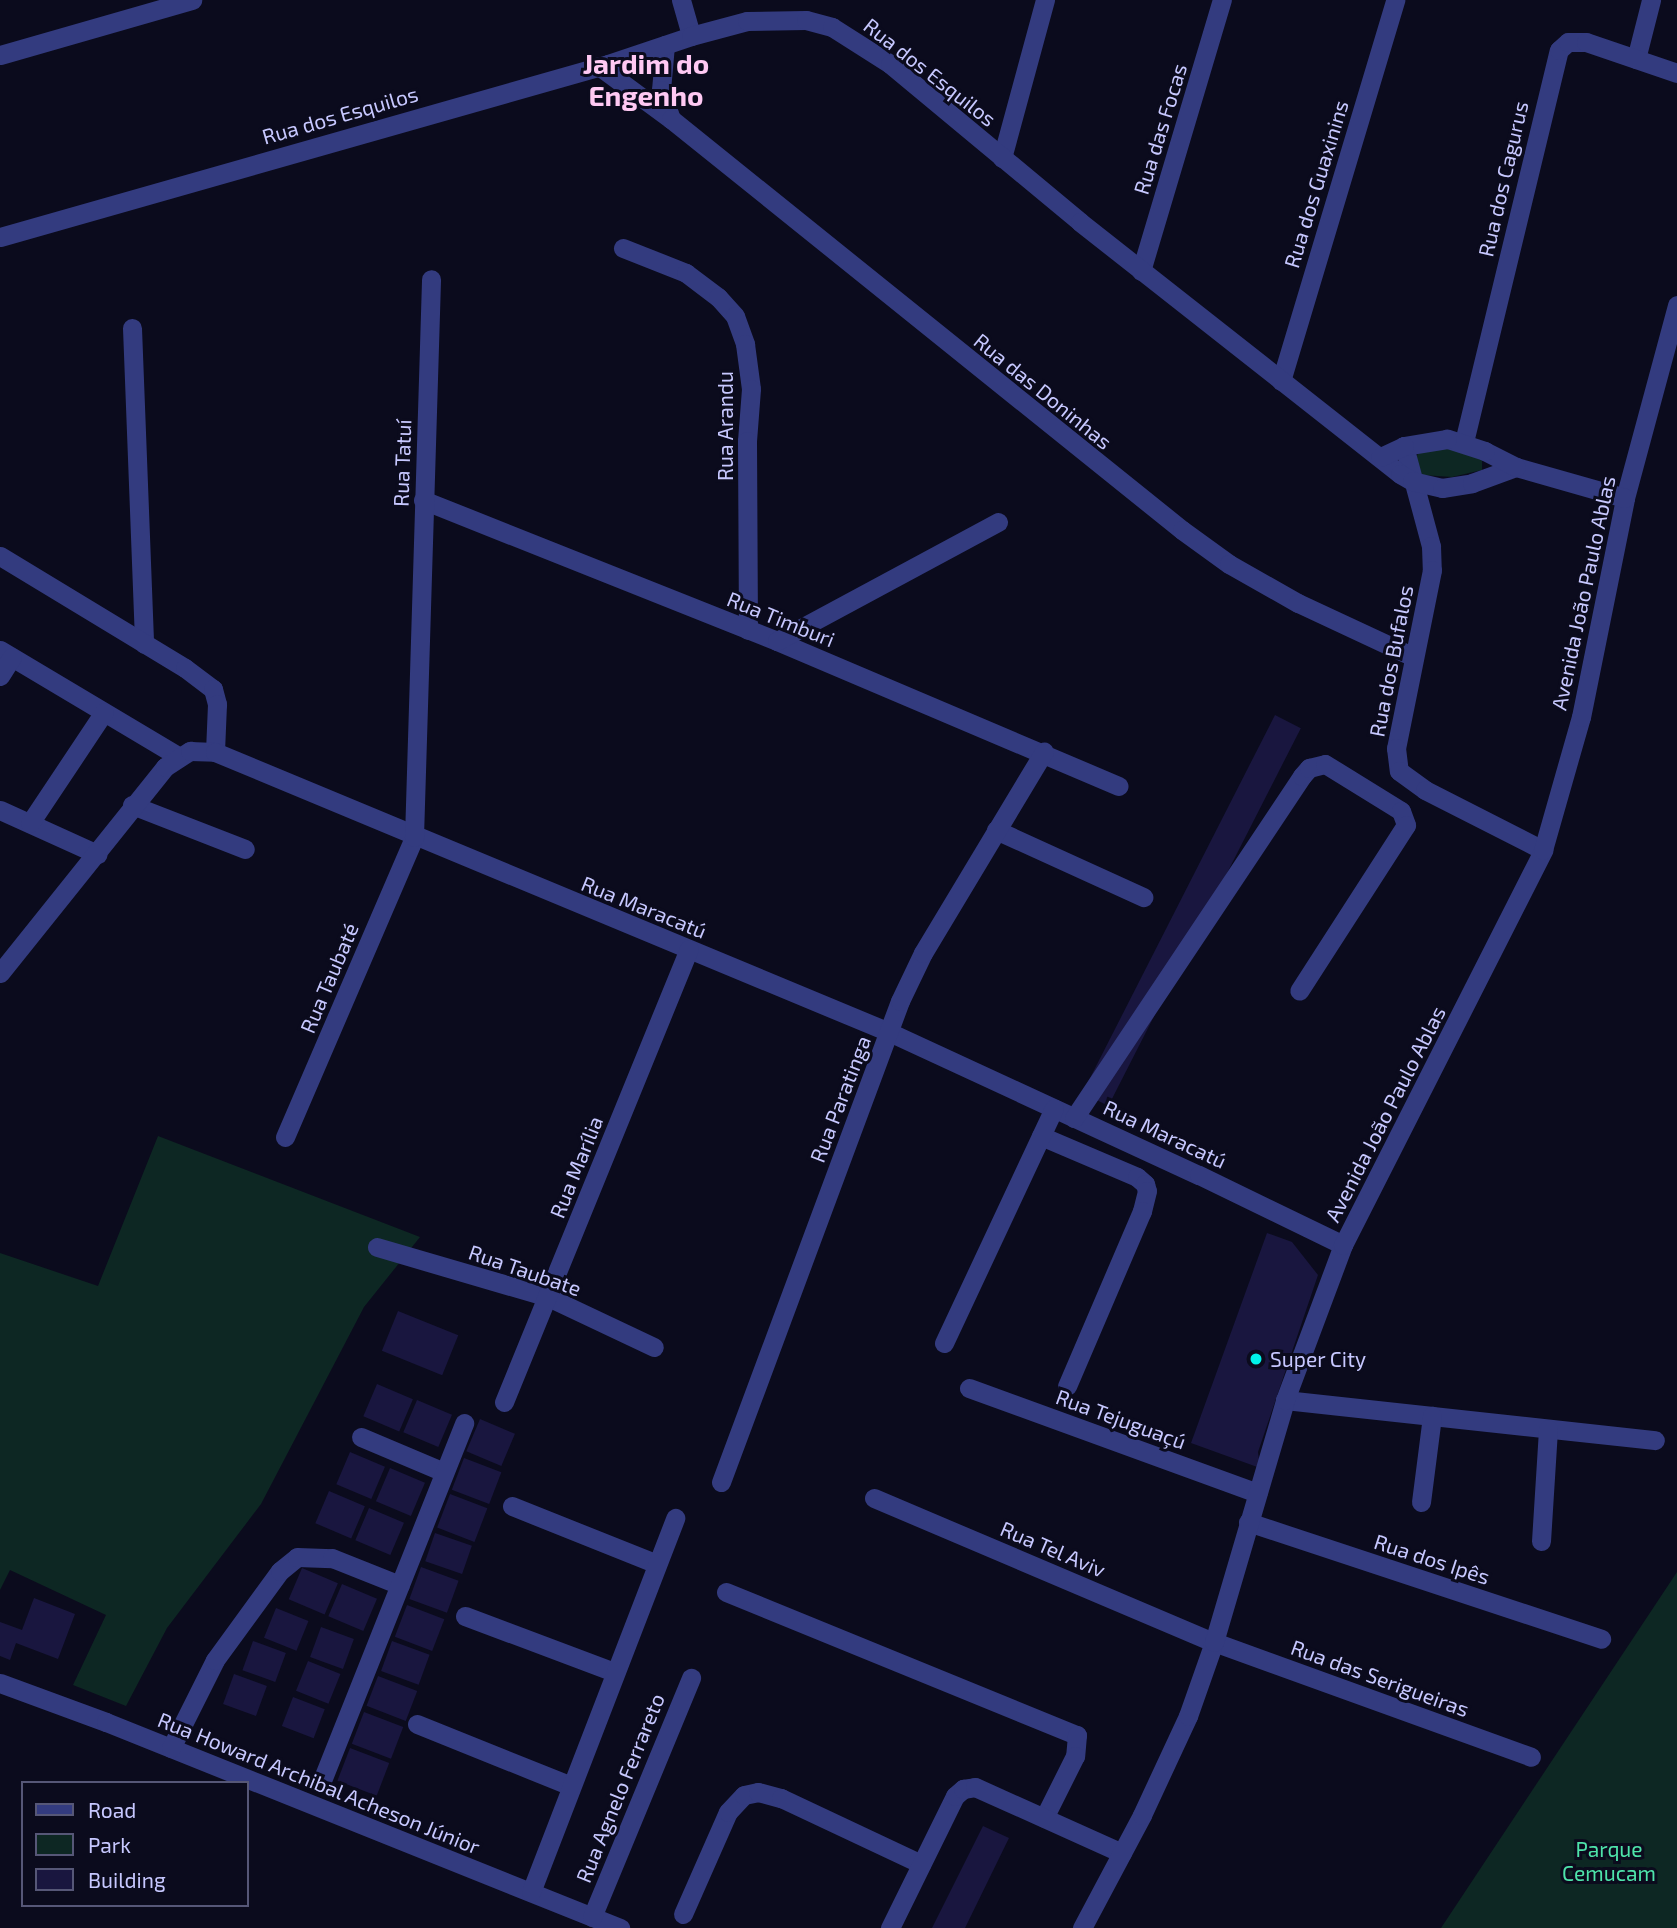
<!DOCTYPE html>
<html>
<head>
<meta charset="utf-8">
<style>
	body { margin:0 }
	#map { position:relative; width:1677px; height:1928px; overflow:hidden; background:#0b0b1d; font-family:"Exo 2",sans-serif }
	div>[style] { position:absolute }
	.green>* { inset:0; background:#0d2723 }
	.building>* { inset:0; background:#19163f; transform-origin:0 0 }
	.minor>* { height:19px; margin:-9.5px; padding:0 9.5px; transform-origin:9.5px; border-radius:9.5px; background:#333b7f }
	.tertiary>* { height:19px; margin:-9.5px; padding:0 9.5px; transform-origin:9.5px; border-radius:9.5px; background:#333b7f }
	.dots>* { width:19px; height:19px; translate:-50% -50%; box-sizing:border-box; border:4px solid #0b0b1d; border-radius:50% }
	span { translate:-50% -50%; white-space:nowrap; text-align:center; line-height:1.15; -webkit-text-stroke:6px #0b0b1d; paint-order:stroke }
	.street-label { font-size:21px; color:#c7c8ff }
	.poi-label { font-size:21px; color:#c7c8ff }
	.left { translate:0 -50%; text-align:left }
	.park-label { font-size:21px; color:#4ee3aa }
	.district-label { font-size:28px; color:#ffc9f3; font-weight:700 }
	.legend { position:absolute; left:21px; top:1781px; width:228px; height:126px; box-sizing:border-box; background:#0b0b1d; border:2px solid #565777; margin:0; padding:9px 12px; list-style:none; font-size:21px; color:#c7c8ff }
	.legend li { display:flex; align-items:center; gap:14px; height:35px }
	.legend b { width:35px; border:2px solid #565777 }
</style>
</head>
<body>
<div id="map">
	<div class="green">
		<i style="clip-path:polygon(1446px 447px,1482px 458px,1482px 470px,1452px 477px,1422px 475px,1415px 459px,1418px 454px,1427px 448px)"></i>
		<i style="clip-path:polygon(158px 1136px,420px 1237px,364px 1307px,261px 1504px,167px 1628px,126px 1706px,73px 1685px,106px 1615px,10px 1570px,0 1590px,0 1253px,98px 1286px)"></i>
		<i style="clip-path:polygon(1677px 1572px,1677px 1928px,1441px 1928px)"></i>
	</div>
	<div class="building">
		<i style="left:1275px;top:715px;width:29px;height:424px;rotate:27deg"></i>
		<i style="clip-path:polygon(1267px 1233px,1292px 1242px,1318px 1275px,1258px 1452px,1260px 1468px,1191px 1443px)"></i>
		<i style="left:398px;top:1311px;width:65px;height:43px;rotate:22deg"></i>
		<i style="left:377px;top:1384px;width:39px;height:35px;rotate:23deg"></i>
		<i style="left:417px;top:1400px;width:38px;height:35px;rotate:23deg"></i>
		<i style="left:480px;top:1419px;width:38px;height:35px;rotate:23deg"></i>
		<i style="left:350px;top:1452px;width:38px;height:35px;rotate:23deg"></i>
		<i style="left:464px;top:1458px;width:40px;height:34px;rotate:21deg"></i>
		<i style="left:390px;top:1468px;width:38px;height:36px;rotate:23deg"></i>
		<i style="left:329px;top:1491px;width:39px;height:35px;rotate:23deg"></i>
		<i style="left:450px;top:1494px;width:40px;height:36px;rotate:21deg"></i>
		<i style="left:369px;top:1508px;width:38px;height:35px;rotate:23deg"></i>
		<i style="left:435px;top:1533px;width:39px;height:30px;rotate:19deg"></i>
		<i style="left:421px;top:1567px;width:40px;height:34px;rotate:20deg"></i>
		<i style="left:302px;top:1568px;width:39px;height:34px;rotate:23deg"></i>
		<i style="left:342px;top:1584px;width:38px;height:35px;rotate:23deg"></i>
		<i style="clip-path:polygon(34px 1598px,75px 1614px,58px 1659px,16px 1643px,10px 1660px,0 1656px,0 1622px,22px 1630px)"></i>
		<i style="left:407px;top:1605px;width:40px;height:34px;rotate:21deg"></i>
		<i style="left:276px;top:1608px;width:35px;height:32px;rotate:22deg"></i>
		<i style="left:321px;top:1627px;width:35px;height:32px;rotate:20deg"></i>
		<i style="left:253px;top:1641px;width:35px;height:31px;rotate:20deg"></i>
		<i style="left:392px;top:1641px;width:40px;height:32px;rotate:20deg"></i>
		<i style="left:308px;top:1661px;width:35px;height:32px;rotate:22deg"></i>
		<i style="left:234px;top:1674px;width:35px;height:32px;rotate:20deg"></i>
		<i style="left:378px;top:1676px;width:42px;height:32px;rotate:21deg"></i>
		<i style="left:293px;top:1697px;width:34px;height:31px;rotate:21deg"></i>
		<i style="left:364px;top:1712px;width:42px;height:34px;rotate:21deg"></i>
		<i style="left:350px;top:1748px;width:42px;height:35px;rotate:21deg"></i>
		<i style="clip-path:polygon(983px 1826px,1009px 1838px,965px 1928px,932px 1928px)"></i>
	</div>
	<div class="minor">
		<i style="left:681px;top:0;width:37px;rotate:74deg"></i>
		<i style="left:665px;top:45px;width:45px;rotate:95.1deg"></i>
		<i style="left:661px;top:90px;width:31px;rotate:71deg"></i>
		<i style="left:0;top:55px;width:200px;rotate:-16deg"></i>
		<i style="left:1636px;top:59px;width:61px;rotate:-75.7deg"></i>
		<i style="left:599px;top:66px;width:89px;rotate:36.4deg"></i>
		<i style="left:671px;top:119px;width:656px;rotate:38.81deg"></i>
		<i style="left:1182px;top:530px;width:58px;rotate:35.9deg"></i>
		<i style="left:1229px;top:564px;width:79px;rotate:29.5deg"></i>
		<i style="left:1298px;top:603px;width:128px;rotate:25deg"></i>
		<i style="left:1002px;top:158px;width:164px;rotate:-74.8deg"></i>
		<i style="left:623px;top:248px;width:68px;rotate:21.6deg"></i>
		<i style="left:686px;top:273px;width:40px;rotate:37deg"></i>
		<i style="left:718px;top:297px;width:25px;rotate:48deg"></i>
		<i style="left:735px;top:316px;width:30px;rotate:70deg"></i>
		<i style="left:745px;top:344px;width:45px;rotate:82.4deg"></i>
		<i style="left:751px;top:389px;width:52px;rotate:94.4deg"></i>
		<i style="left:747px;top:441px;width:189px;rotate:89.7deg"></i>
		<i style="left:1141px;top:271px;width:283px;rotate:-73.4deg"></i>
		<i style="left:132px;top:328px;width:316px;rotate:87.8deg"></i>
		<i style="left:1281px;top:381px;width:398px;rotate:-73.3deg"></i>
		<i style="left:1464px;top:442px;width:403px;rotate:-76.4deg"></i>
		<i style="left:1559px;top:50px;width:12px;rotate:-42deg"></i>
		<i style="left:1568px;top:42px;width:18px"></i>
		<i style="left:1586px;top:42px;width:96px;rotate:18.8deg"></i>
		<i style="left:1404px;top:446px;width:104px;rotate:74.9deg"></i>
		<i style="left:1431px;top:546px;width:24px;rotate:88deg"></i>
		<i style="left:1432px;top:570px;width:182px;rotate:101.4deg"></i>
		<i style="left:1396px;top:748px;width:23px;rotate:83deg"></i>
		<i style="left:1399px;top:771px;width:32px;rotate:36deg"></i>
		<i style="left:1425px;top:790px;width:132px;rotate:27deg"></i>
		<i style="left:1625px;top:498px;width:200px;rotate:-74.9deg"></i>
		<i style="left:423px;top:500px;width:381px;rotate:21.7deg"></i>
		<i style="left:777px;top:641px;width:371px;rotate:23deg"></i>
		<i style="left:0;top:556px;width:216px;rotate:31.2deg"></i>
		<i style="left:185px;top:668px;width:35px;rotate:37deg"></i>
		<i style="left:213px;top:689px;width:16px;rotate:75deg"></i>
		<i style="left:217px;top:704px;width:48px;rotate:92.4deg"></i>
		<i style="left:777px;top:641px;width:251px;rotate:-28.3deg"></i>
		<i style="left:0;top:650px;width:207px;rotate:30.8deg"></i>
		<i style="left:0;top:676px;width:22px;rotate:-58deg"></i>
		<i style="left:132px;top:805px;width:121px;rotate:21.3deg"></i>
		<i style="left:0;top:810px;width:107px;rotate:24.4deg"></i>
		<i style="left:30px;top:823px;width:133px;rotate:-56.3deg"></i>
		<i style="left:996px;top:830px;width:162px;rotate:24.5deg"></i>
		<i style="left:0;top:973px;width:264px;rotate:-51.3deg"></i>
		<i style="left:165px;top:767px;width:30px;rotate:-33deg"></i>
		<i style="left:190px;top:751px;width:25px;rotate:2deg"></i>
		<i style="left:215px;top:752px;width:730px;rotate:22.56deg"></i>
		<i style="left:889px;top:1032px;width:341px;rotate:24.8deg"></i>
		<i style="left:1199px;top:1175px;width:160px;rotate:25.9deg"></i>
		<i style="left:1074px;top:1118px;width:411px;rotate:-56.3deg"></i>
		<i style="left:1302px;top:776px;width:11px;rotate:-49deg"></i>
		<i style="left:1309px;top:768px;width:16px;rotate:-14deg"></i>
		<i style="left:1325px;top:764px;width:89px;rotate:31.7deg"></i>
		<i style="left:1401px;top:811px;width:15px;rotate:70deg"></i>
		<i style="left:1406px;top:825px;width:197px;rotate:122.8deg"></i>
		<i style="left:1041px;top:1136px;width:104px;rotate:23.1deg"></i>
		<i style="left:1137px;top:1177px;width:11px;rotate:41deg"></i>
		<i style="left:1145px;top:1184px;width:7px;rotate:74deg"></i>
		<i style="left:1147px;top:1191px;width:21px;rotate:104deg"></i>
		<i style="left:1142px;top:1211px;width:190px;rotate:113.2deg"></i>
		<i style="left:285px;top:1137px;width:327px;rotate:-66.7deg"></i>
		<i style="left:414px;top:837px;width:558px;rotate:-88.25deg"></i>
		<i style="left:377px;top:1247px;width:178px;rotate:16.3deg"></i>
		<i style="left:548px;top:1297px;width:117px;rotate:25.3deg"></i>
		<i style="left:944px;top:1343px;width:259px;rotate:-64.9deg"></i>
		<i style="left:969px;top:1388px;width:307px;rotate:20deg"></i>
		<i style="left:1285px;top:1400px;width:372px;rotate:6.2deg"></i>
		<i style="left:504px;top:1402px;width:489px;rotate:-67.8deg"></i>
		<i style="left:361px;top:1437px;width:90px;rotate:22.9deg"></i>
		<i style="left:721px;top:1482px;width:513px;rotate:-69.59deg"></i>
		<i style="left:900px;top:1001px;width:53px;rotate:-64.4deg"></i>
		<i style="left:923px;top:953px;width:235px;rotate:-59deg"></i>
		<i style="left:874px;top:1498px;width:369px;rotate:23deg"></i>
		<i style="left:1214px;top:1642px;width:337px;rotate:19.9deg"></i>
		<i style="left:1421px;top:1502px;width:87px;rotate:-82.7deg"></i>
		<i style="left:512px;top:1506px;width:156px;rotate:21.8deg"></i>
		<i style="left:1248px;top:1522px;width:372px;rotate:18.3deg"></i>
		<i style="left:1541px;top:1541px;width:112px;rotate:-86.4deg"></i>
		<i style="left:726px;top:1592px;width:379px;rotate:22.2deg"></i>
		<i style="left:1077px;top:1735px;width:21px;rotate:95deg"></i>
		<i style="left:1075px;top:1756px;width:69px;rotate:116.6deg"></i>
		<i style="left:465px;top:1616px;width:159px;rotate:20.6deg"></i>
		<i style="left:0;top:1683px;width:113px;rotate:20.2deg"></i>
		<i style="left:106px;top:1722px;width:554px;rotate:21.84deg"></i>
		<i style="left:417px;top:1724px;width:166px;rotate:21.9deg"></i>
		<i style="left:171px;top:1748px;width:98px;rotate:-63.4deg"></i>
		<i style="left:215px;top:1660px;width:110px;rotate:-53.9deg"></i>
		<i style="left:280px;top:1571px;width:22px;rotate:-39deg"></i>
		<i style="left:297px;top:1557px;width:35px;rotate:2deg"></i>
		<i style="left:332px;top:1558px;width:73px;rotate:21.7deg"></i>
		<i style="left:323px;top:1778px;width:382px;rotate:-68.3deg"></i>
		<i style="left:531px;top:1892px;width:401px;rotate:-68.9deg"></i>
		<i style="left:683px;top:1914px;width:111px;rotate:-66.2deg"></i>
		<i style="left:728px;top:1812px;width:23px;rotate:-47deg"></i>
		<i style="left:744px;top:1795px;width:14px;rotate:-12deg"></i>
		<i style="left:758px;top:1792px;width:24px;rotate:15deg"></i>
		<i style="left:781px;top:1798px;width:155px;rotate:25.2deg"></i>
		<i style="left:592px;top:1917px;width:259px;rotate:-67.5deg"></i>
		<i style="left:890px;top:1928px;width:147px;rotate:-63.8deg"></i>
		<i style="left:955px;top:1796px;width:11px;rotate:-41deg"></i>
		<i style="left:963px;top:1789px;width:12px;rotate:-9deg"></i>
		<i style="left:975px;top:1787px;width:161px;rotate:24.2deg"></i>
	</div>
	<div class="tertiary">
		<i style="left:0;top:237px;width:632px;rotate:-15.88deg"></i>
		<i style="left:608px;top:64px;width:88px;rotate:-18.6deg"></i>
		<i style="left:691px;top:36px;width:58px;rotate:-15deg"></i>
		<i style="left:747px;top:21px;width:59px;rotate:-1deg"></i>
		<i style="left:806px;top:20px;width:27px;rotate:15deg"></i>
		<i style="left:832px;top:27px;width:69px;rotate:32.5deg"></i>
		<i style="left:890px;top:64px;width:247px;rotate:39.7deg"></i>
		<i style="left:1080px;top:222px;width:407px;rotate:38.2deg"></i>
		<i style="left:1400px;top:474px;width:14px;rotate:30deg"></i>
		<i style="left:1412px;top:481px;width:31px;rotate:13deg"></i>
		<i style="left:1442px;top:488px;width:30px;rotate:-9deg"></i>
		<i style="left:1472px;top:483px;width:47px;rotate:-20deg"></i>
		<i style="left:1082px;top:1928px;width:128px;rotate:-62deg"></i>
		<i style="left:1142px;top:1815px;width:109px;rotate:-65.1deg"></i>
		<i style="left:1188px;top:1716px;width:78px;rotate:-70.6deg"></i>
		<i style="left:1214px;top:1642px;width:252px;rotate:-73.6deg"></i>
		<i style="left:1285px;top:1400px;width:165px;rotate:-69.5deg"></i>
		<i style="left:1343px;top:1245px;width:443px;rotate:-63.1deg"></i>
		<i style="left:1543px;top:850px;width:138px;rotate:-74.1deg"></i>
		<i style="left:1581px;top:717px;width:223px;rotate:-78.6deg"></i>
		<i style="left:1625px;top:498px;width:113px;rotate:-164.1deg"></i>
		<i style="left:1516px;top:467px;width:35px;rotate:-153deg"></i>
		<i style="left:1485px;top:451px;width:40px;rotate:-162deg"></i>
		<i style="left:1447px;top:439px;width:44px;rotate:170.8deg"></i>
		<i style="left:1404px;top:446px;width:26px;rotate:155deg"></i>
	</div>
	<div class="dots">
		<i style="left:1256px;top:1359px;background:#00f2e9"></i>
	</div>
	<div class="street-label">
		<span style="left:930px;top:72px;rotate:38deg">Rua dos Esquilos</span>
		<span style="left:340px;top:115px;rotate:-16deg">Rua dos Esquilos</span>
		<span style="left:1160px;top:129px;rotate:-73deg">Rua das Focas</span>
		<span style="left:1503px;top:179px;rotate:-77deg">Rua dos Cagurus</span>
		<span style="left:1316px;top:184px;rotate:-73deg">Rua dos Guaxinins</span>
		<span style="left:1043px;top:391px;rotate:39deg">Rua das Doninhas</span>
		<span style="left:725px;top:426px;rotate:-90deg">Rua Arandu</span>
		<span style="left:402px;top:463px;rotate:-88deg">Rua Tatuí</span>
		<span style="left:1583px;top:593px;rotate:-78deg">Avenida João Paulo Ablas</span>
		<span style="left:781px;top:619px;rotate:22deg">Rua Timburi</span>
		<span style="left:1391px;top:661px;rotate:-79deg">Rua dos Bufalos</span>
		<span style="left:644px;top:907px;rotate:22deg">Rua Maracatú</span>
		<span style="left:329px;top:978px;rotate:-67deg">Rua Taubaté</span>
		<span style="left:840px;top:1099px;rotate:-69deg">Rua Paratinga</span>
		<span style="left:1385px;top:1114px;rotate:-63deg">Avenida João Paulo Ablas</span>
		<span style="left:1165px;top:1134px;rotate:25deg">Rua Maracatú</span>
		<span style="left:576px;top:1167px;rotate:-68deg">Rua Marília</span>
		<span style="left:525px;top:1270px;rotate:19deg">Rua Taubate</span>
		<span style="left:1121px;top:1419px;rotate:20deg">Rua Tejuguaçú</span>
		<span style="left:1053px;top:1549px;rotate:23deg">Rua Tel Aviv</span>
		<span style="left:1432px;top:1559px;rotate:18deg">Rua dos Ipês</span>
		<span style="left:1380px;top:1678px;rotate:20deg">Rua das Serigueiras</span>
		<span style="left:319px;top:1783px;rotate:22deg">Rua Howard Archibal Acheson Júnior</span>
		<span style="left:620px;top:1788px;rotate:-68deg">Rua Agnelo Ferrareto</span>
	</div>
	<div class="poi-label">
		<span class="left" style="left:1270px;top:1359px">Super City</span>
	</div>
	<div class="park-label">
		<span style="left:1609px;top:1861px">Parque<br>Cemucam</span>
	</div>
	<div class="district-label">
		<span style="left:646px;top:79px">Jardim do<br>Engenho</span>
	</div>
	<ul class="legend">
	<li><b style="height:9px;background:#333b7f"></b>Road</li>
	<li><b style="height:19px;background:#0d2723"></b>Park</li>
	<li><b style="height:19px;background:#19163f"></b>Building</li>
	</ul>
</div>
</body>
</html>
